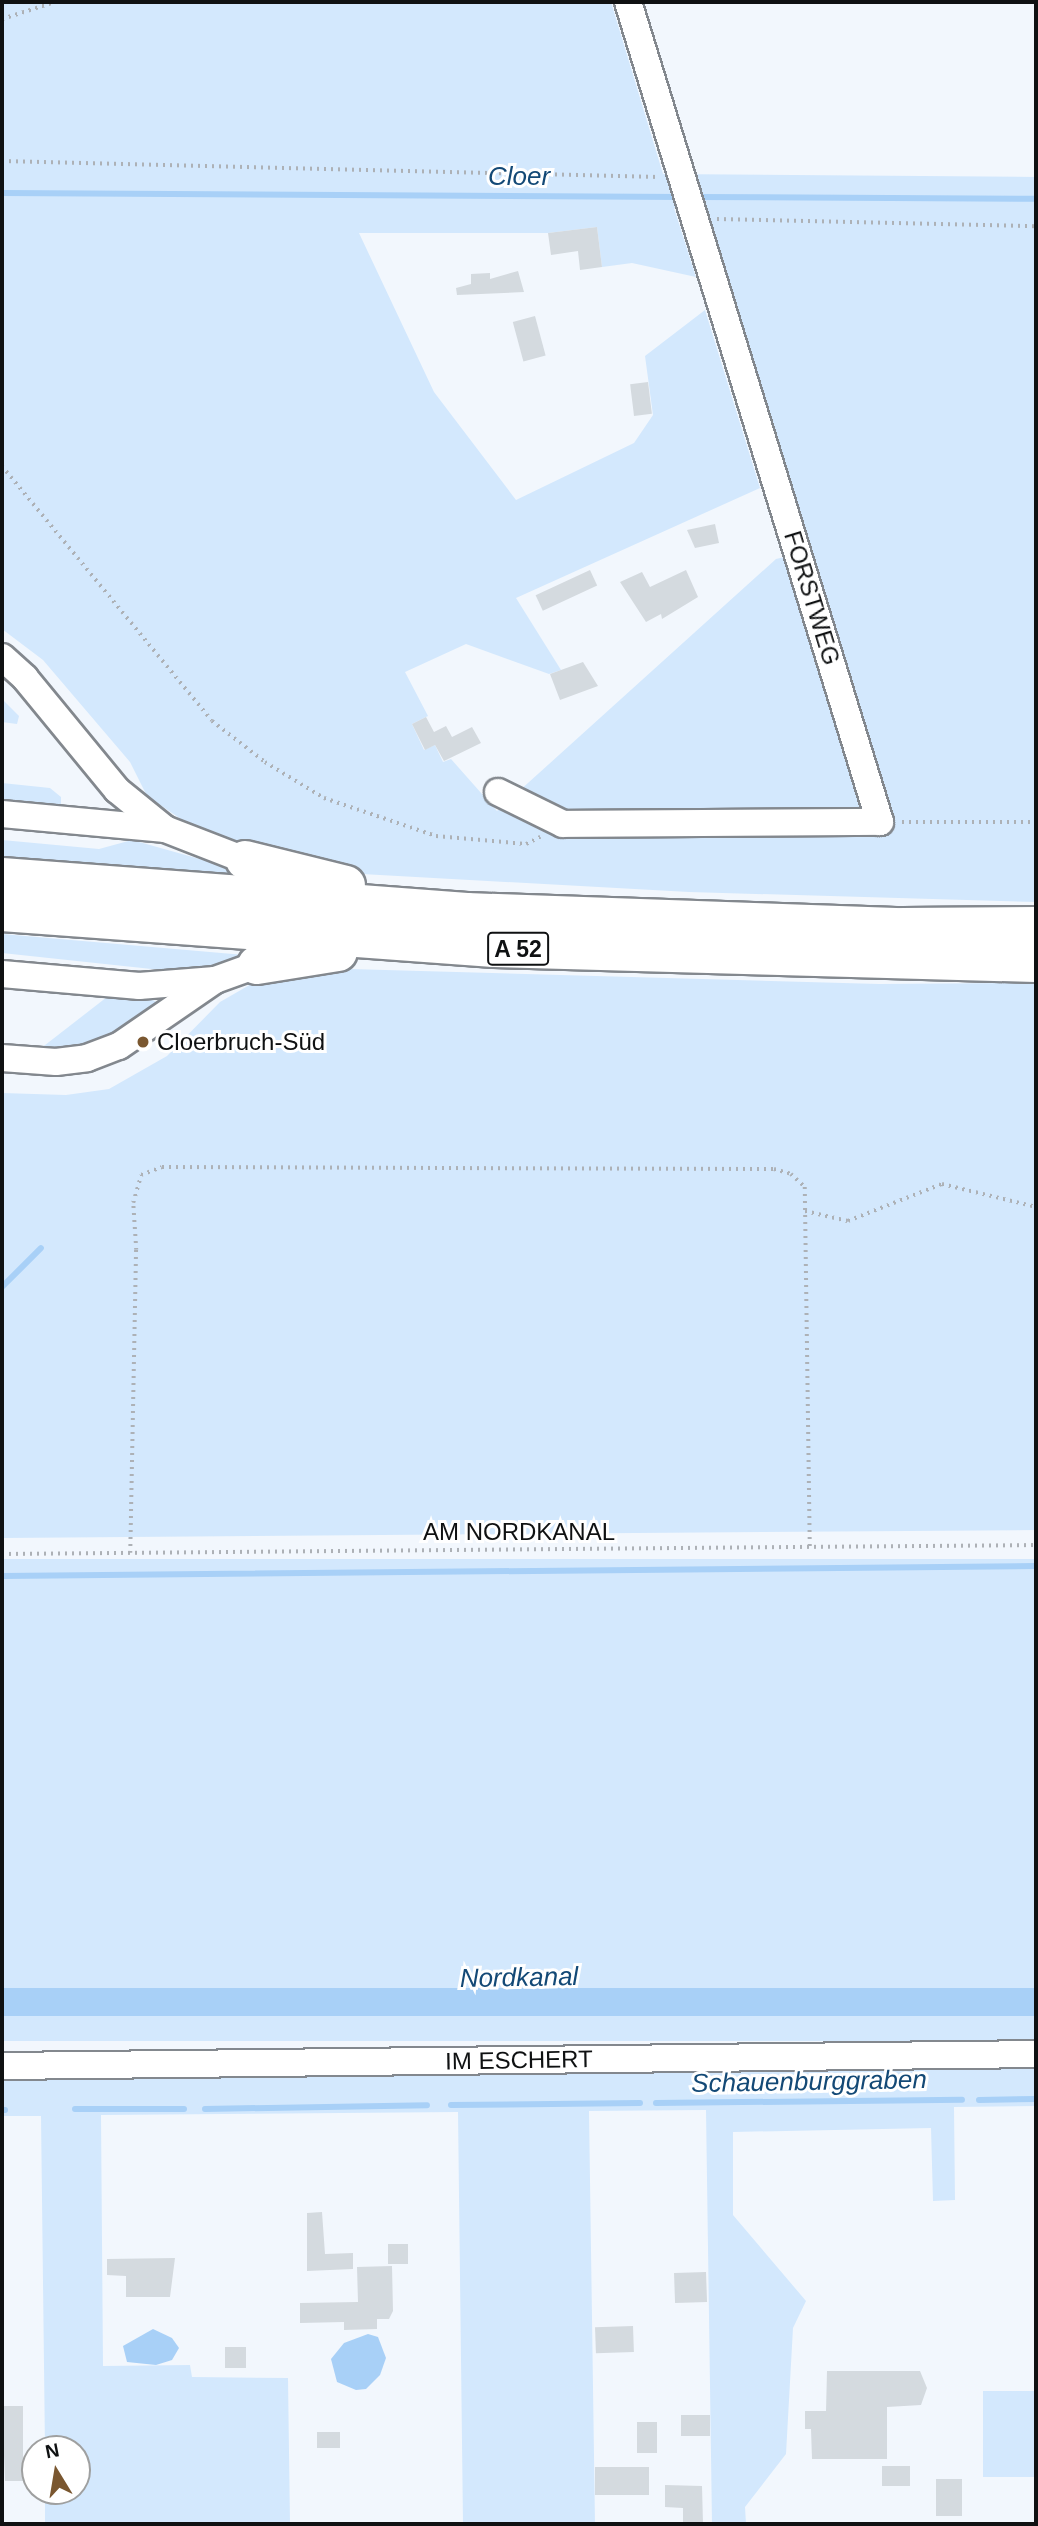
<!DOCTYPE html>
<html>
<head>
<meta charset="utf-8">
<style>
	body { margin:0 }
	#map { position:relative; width:1038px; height:2526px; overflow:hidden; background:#f2f7fd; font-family:Arial,sans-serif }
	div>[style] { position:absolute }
	.green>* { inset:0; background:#d3e8fd; transform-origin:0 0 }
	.water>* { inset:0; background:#a8d0f7; transform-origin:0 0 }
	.stream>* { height:6px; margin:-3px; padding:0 3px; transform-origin:3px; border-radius:3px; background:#a8d0f7 }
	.building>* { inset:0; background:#d4dadf; transform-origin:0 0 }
	.path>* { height:3.5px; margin-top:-1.75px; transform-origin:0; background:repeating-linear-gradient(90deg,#adb1b6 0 2px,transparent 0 7px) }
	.roads { filter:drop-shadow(2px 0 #83888e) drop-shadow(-2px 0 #83888e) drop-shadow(0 2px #83888e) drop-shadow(0 -2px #83888e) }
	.minor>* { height:26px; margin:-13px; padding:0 13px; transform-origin:13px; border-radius:13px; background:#fff }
	.highway>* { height:38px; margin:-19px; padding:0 19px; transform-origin:19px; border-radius:19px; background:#fff }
	.dots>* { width:19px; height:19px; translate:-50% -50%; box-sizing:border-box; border:4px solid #fff; border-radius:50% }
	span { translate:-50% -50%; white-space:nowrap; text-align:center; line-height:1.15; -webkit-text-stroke:6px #fff; paint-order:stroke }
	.shield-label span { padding:2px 5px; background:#fff; border:2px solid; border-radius:5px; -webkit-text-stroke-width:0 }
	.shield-label { font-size:23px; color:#0f1112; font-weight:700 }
	.street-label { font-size:24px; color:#0f1112 }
	.poi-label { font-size:24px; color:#0f1112 }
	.left { translate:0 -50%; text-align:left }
	.water-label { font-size:26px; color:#134976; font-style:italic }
	.frame { position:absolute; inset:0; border:4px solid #0f1112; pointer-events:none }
	.north { position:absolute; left:21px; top:2435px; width:70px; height:70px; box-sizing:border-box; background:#fff; border:2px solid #9fa0a0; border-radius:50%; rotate:349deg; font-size:19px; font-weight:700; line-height:28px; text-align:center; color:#0f1112 }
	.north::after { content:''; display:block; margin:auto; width:24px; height:32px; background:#7a5730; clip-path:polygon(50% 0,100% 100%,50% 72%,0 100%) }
</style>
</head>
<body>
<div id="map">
	<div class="green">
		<i style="clip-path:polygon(evenodd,2px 2px,611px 2px,663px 174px,1036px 177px,1036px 902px,689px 892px,344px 873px,304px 867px,197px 830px,147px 796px,130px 762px,43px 660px,2px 629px,2px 2px,674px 208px,706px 210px,810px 551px,776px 559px,497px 811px,451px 759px,443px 762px,435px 745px,424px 750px,412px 724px,428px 716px,405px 672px,466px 644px,549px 674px,561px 670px,516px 598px,760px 488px,705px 310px,645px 356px,653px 415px,634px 443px,516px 500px,434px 392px,359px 233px,548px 233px,597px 227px,602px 267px,632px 263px,696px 277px,674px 208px)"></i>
		<i style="clip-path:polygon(2px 699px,19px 716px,17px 724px,2px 722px)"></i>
		<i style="clip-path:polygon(2px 783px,50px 788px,61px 797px,61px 804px,51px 808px,2px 804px)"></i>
		<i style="clip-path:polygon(2px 840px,99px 849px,132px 840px,239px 870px,237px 875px,2px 856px)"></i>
		<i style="clip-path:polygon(2px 934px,257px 956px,201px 971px,161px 970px,2px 953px)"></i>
		<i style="clip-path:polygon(314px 968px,879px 984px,1036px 983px,1036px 1530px,2px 1538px,2px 1093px,66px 1095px,109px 1089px,167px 1056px,220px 1002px,260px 979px)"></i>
		<i style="clip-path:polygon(107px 997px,145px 998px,155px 1001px,159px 1010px,95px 1049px,40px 1049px)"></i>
		<i style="left:1036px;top:1559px;width:429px;height:1034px;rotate:90deg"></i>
		<i style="left:1036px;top:2016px;width:25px;height:1034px;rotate:90deg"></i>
		<i style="clip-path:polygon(1036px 2063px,1036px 2106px,954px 2107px,955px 2200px,933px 2201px,931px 2128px,733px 2132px,733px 2215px,806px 2301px,793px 2328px,786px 2454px,745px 2507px,746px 2524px,712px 2524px,706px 2110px,589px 2111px,595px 2524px,463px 2524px,458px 2112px,101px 2115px,103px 2366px,190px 2365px,192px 2377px,288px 2378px,290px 2524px,45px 2524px,45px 2491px,77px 2491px,77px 2449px,45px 2449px,41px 2116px,2px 2116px,2px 2075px)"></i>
		<i style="left:1036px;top:2391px;width:86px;height:53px;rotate:90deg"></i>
	</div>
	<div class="water">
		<i style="left:1036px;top:1988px;width:28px;height:1034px;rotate:90deg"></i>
		<i style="clip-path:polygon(153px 2329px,172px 2338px,179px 2348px,172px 2360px,156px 2365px,127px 2362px,123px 2346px)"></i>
		<i style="clip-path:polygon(368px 2334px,378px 2337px,386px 2358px,380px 2375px,366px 2389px,356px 2390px,337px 2382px,331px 2359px,344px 2343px)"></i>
	</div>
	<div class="stream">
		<i style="left:2px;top:193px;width:679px;rotate:0.34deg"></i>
		<i style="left:695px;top:197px;width:341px;rotate:0.3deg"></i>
		<i style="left:2px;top:1287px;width:55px;rotate:-45deg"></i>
		<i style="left:2px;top:1576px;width:1034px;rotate:-0.55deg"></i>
		<i style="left:979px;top:2100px;width:57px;rotate:-1deg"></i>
		<i style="left:656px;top:2103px;width:306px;rotate:-0.6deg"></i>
		<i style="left:451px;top:2105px;width:189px;rotate:-0.6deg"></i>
		<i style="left:75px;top:2109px;width:109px"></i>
		<i style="left:205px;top:2109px;width:222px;rotate:-1deg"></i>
		<i style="left:2px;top:2110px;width:3px"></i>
	</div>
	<div class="building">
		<i style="clip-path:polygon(597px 227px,602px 267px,580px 270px,578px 251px,551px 255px,548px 233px)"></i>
		<i style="clip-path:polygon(518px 271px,524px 292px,457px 295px,456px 288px,471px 284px,471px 274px,490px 273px,490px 279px)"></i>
		<i style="left:535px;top:316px;width:41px;height:23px;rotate:75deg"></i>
		<i style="left:648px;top:382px;width:32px;height:18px;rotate:83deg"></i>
		<i style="clip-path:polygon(715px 524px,719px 543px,695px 548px,687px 530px)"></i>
		<i style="left:590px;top:570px;width:17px;height:60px;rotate:65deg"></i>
		<i style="clip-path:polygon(686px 570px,698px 597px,662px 619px,661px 614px,646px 622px,620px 582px,642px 572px,650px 587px)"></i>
		<i style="clip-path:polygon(583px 662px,598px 686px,560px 700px,550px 674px)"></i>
		<i style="clip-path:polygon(426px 717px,434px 732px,446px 726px,452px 737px,472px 727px,481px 743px,444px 761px,435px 745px,425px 750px,412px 724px)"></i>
		<i style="clip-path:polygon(322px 2212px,325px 2254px,353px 2253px,353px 2269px,307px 2271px,307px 2213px)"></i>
		<i style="left:388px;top:2244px;width:20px;height:20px"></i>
		<i style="clip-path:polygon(175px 2258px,170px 2297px,126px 2297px,126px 2276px,107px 2275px,107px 2259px)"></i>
		<i style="clip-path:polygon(392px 2266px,393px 2311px,389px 2319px,377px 2319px,377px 2329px,344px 2330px,344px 2322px,300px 2323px,300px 2303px,358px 2302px,357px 2267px)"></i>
		<i style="left:706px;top:2272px;width:30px;height:32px;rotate:88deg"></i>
		<i style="left:633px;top:2326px;width:26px;height:38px;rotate:88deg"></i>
		<i style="left:225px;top:2347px;width:21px;height:21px"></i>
		<i style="clip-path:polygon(827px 2371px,920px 2371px,927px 2388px,921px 2405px,887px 2407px,887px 2459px,812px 2459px,811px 2429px,805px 2429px,805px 2411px,826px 2411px)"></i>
		<i style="clip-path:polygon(2px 2406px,23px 2406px,23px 2481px,5px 2481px)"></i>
		<i style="left:681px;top:2415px;width:29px;height:21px"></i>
		<i style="left:637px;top:2422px;width:20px;height:31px"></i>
		<i style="left:340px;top:2432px;width:16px;height:23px;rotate:90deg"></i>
		<i style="left:910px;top:2466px;width:20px;height:28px;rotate:90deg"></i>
		<i style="left:595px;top:2467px;width:54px;height:28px"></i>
		<i style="left:936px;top:2479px;width:26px;height:37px"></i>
		<i style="clip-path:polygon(665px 2485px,702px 2486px,703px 2524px,683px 2524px,683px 2508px,665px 2507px)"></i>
	</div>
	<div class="path">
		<i style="left:2px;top:19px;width:56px;rotate:-17.8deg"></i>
		<i style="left:2px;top:161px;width:657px;rotate:1.4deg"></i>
		<i style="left:717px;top:219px;width:319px;rotate:1.3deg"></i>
		<i style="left:2px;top:466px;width:330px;rotate:50.5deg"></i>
		<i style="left:212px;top:721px;width:67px;rotate:37.7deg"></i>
		<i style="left:265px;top:762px;width:69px;rotate:31.4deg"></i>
		<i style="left:324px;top:798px;width:118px;rotate:18.7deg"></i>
		<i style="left:436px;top:836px;width:90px;rotate:5.1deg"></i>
		<i style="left:526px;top:844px;width:16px;rotate:-27deg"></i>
		<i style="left:902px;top:822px;width:134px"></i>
		<i style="left:805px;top:1211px;width:44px;rotate:13.1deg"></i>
		<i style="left:848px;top:1221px;width:101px;rotate:-21.5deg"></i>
		<i style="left:942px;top:1184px;width:97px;rotate:13.7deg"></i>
		<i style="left:130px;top:1553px;width:303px;rotate:-88.9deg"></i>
		<i style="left:136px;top:1250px;width:47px;rotate:-93.7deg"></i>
		<i style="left:133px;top:1203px;width:29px;rotate:-74deg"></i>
		<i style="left:141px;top:1175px;width:22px;rotate:-21deg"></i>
		<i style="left:162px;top:1167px;width:612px;rotate:0.19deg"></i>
		<i style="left:774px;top:1169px;width:18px;rotate:16deg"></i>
		<i style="left:791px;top:1174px;width:19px;rotate:43deg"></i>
		<i style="left:805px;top:1187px;width:360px;rotate:89.2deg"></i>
		<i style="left:2px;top:1554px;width:1034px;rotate:-0.5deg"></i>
	</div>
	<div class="roads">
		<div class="minor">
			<i style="left:2px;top:657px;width:31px;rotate:42deg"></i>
			<i style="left:25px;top:678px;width:145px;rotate:50.6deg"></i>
			<i style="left:117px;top:790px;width:62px;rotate:39.1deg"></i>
			<i style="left:165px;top:829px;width:86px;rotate:21.2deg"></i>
			<i style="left:498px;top:792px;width:72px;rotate:26.2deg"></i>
			<i style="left:563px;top:824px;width:317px;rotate:-0.4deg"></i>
			<i style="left:880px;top:822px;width:858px;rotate:-107.08deg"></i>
			<i style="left:2px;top:814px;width:164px;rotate:5.3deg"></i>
			<i style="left:2px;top:974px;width:138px;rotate:5deg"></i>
			<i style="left:139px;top:986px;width:76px;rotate:-4.5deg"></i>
			<i style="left:215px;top:980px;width:45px;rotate:-19.7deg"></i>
			<i style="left:2px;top:1058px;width:54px;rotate:4.2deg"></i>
			<i style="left:56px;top:1062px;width:31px;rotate:-7deg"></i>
			<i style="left:87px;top:1058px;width:34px;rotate:-21deg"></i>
			<i style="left:119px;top:1046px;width:116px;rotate:-34.5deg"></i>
			<i style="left:2px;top:2066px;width:1034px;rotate:-0.66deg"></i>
		</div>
		<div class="highway">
			<i style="left:245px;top:860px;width:104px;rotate:13.9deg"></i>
			<i style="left:2px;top:877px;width:466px;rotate:4.3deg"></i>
			<i style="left:467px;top:912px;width:436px;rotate:2deg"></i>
			<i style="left:903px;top:927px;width:133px;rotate:-0.4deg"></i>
			<i style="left:2px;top:912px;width:493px;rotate:4.2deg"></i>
			<i style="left:494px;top:948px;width:542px;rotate:1.59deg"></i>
			<i style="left:257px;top:965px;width:82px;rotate:-9.1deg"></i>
		</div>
	</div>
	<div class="dots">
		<i style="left:143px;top:1042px;background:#7a5730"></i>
	</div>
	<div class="shield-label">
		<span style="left:518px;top:949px">A 52</span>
	</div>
	<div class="street-label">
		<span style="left:812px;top:598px;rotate:73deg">FORSTWEG</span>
		<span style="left:519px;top:1532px">AM NORDKANAL</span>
		<span style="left:519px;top:2060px;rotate:-1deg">IM ESCHERT</span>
	</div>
	<div class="poi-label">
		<span class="left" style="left:157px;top:1042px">Cloerbruch-Süd</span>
	</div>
	<div class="water-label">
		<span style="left:519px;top:177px">Cloer</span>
		<span style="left:519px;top:1978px;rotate:-1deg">Nordkanal</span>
		<span style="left:809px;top:2082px;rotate:-1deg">Schauenburggraben</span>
	</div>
	<div class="frame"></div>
	<div class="north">N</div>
</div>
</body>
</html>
